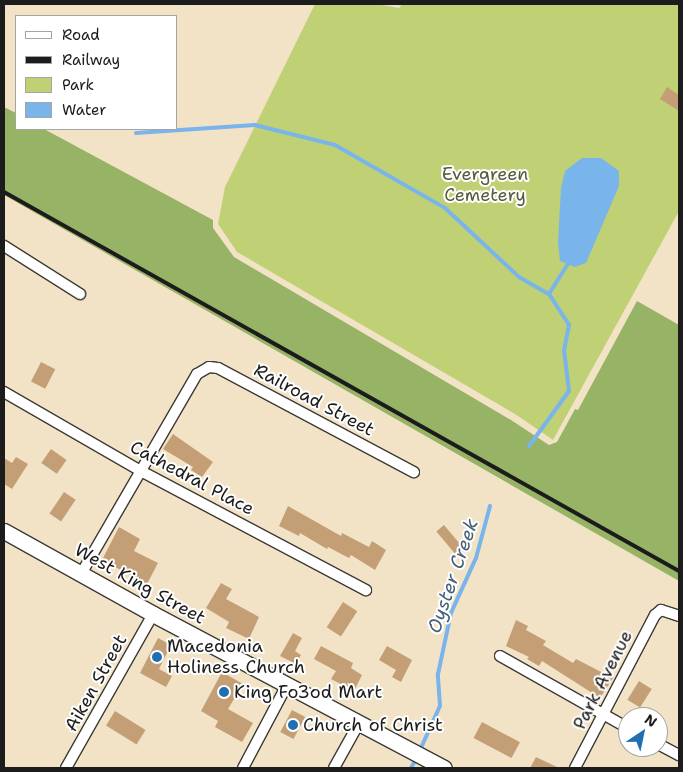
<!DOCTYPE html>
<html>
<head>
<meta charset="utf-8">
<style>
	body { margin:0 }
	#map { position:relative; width:683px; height:772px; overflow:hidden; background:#f2e3c7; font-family:"Shantell Sans",sans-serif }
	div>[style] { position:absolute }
	.green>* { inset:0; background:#bfd174 }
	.forest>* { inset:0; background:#97b366 }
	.water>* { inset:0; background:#79b4eb }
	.stream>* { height:4px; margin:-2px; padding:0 2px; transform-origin:2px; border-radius:2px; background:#79b4eb }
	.building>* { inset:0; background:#c49f76; transform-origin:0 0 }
	.roads { filter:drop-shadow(1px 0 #3c3a36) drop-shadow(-1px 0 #3c3a36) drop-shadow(0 1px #3c3a36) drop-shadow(0 -1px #3c3a36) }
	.street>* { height:10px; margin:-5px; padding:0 5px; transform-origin:5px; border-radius:5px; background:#fff }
	.primary>* { height:15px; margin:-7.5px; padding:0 7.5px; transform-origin:7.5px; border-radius:7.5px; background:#fff }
	.rail>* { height:4px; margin:-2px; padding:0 2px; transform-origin:2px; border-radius:2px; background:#1c1c1c }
	.dots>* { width:14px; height:14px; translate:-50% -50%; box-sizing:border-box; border:2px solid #fff; border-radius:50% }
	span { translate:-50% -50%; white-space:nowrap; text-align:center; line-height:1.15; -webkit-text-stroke:4px #fff; paint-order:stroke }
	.park-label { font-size:18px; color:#555b3b }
	.street-label { font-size:18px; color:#1c1c1c }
	.poi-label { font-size:18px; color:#1c1c1c }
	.left { translate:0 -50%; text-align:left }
	.water-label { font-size:19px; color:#466079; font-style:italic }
	.frame { position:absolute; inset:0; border:5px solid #1c1c1c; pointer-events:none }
	.legend { position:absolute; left:15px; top:15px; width:162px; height:115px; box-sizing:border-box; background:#fff; border:1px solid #a4a4a4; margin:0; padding:6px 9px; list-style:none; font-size:15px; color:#1c1c1c }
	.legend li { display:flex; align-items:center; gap:10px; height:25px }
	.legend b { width:25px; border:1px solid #a4a4a4 }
	.north { position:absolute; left:618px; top:707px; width:50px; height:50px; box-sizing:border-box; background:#fff; border:1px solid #a4a4a4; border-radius:50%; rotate:34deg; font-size:14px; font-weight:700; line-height:20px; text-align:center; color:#1c1c1c }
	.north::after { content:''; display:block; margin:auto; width:18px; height:22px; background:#1f6fb2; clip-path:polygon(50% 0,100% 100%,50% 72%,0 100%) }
</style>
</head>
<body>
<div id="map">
	<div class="green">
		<i style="clip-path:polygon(315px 4px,377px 4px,399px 8px,402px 4px,679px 4px,679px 211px,553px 440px,515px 414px,237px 252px,218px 224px,225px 187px)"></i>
	</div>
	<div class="forest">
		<i style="clip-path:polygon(4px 107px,16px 113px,16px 129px,44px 129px,213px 220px,213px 228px,234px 257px,511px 420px,549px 445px,557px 442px,575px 409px,578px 410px,637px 301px,679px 325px,679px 581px,4px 195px)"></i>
	</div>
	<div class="water">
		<i style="clip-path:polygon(582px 158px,601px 158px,619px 171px,619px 186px,586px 263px,575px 267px,560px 261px,558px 243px,561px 188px,565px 171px)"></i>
	</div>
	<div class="stream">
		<i style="left:136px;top:133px;width:119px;rotate:-3.8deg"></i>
		<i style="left:255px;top:125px;width:82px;rotate:14deg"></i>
		<i style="left:335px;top:145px;width:127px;rotate:29.8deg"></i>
		<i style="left:445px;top:208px;width:101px;rotate:43deg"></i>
		<i style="left:519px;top:277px;width:34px;rotate:30deg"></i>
		<i style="left:549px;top:294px;width:37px;rotate:57deg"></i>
		<i style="left:569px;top:325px;width:25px;rotate:101deg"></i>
		<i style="left:564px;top:350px;width:41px;rotate:83deg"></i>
		<i style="left:569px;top:391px;width:68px;rotate:126deg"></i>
		<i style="left:549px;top:294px;width:36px;rotate:-58deg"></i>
		<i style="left:420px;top:750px;width:48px;rotate:-65.6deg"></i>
		<i style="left:440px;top:706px;width:32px;rotate:-94deg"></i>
		<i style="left:438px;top:674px;width:62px;rotate:-78deg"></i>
		<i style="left:451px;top:613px;width:60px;rotate:-65.6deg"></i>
		<i style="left:476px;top:558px;width:54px;rotate:-74.9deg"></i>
		<i style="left:411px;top:768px;width:13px;rotate:-61deg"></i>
	</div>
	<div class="building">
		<i style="clip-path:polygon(667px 87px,679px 95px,679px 111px,660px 99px)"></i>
		<i style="left:41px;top:362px;width:16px;height:22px;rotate:27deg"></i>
		<i style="clip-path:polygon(173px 434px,213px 462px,202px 477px,191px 470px,193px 467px,163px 449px)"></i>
		<i style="left:51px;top:449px;width:19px;height:17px;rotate:35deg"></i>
		<i style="clip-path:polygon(16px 457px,28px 464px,12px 489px,4px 484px,4px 458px,12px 463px)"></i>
		<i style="left:64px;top:492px;width:14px;height:26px;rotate:34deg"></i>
		<i style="clip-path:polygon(288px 506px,341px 536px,342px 533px,369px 547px,372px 541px,386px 550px,375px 570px,351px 555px,349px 558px,328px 547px,327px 549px,300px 533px,299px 536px,279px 526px)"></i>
		<i style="left:444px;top:525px;width:33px;height:10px;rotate:50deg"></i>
		<i style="clip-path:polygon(119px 527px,140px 539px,134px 551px,158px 563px,147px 584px,102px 560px)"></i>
		<i style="clip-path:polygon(221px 583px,232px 589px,226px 599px,259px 617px,249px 639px,226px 628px,229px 622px,206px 608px)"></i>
		<i style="left:343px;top:602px;width:17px;height:30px;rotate:33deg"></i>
		<i style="clip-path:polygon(516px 620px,528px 626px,526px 630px,546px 641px,543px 645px,573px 663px,576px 659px,613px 678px,600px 698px,542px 661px,539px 666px,527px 659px,529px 657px,506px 646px)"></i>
		<i style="clip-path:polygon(293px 633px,302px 638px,295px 651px,301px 655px,296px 664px,280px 656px)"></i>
		<i style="clip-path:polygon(158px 638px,171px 645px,159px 669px,172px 676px,166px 687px,140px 673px)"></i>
		<i style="clip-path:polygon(321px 646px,353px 663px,351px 668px,362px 675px,354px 691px,331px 679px,336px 671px,314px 659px)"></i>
		<i style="clip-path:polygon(387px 646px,412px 660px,401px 682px,392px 677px,396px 670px,379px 660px)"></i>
		<i style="clip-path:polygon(222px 672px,243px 684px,228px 709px,253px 723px,242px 742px,215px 727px,218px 721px,201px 711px)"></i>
		<i style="left:639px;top:681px;width:15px;height:22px;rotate:32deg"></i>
		<i style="left:292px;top:710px;width:15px;height:25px;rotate:28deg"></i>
		<i style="left:115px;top:711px;width:36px;height:17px;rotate:32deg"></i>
		<i style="left:482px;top:722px;width:43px;height:18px;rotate:28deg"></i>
		<i style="clip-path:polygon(536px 757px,559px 768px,530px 768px)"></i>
	</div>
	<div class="roads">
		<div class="street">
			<i style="left:4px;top:246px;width:90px;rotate:32.3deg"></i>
			<i style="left:4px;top:392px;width:156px;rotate:30deg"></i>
			<i style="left:139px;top:470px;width:257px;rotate:27.9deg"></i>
			<i style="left:81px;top:574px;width:231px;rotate:-59.9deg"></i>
			<i style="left:197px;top:374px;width:14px;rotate:-30deg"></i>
			<i style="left:209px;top:367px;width:9px;rotate:6deg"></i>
			<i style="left:218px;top:368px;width:222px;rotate:28deg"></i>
			<i style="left:500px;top:656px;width:147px;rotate:29.4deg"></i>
			<i style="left:658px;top:744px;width:24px;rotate:28deg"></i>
			<i style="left:66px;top:768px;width:177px;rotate:-60.5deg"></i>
			<i style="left:243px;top:768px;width:94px;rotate:-62.1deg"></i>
			<i style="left:334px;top:768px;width:51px;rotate:-60.9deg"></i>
			<i style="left:575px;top:768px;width:173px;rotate:-62.4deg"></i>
			<i style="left:655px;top:615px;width:8px;rotate:-40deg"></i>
			<i style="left:661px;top:610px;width:19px;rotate:18deg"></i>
		</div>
		<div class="primary">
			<i style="left:4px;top:531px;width:171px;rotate:29.1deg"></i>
			<i style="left:153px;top:614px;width:329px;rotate:27.9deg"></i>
		</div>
	</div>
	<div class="rail">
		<i style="left:4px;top:192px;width:774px;rotate:29.31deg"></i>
	</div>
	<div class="dots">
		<i style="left:157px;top:657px;background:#1f6fb2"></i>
		<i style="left:224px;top:692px;background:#1f6fb2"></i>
		<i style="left:293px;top:725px;background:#1f6fb2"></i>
	</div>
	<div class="park-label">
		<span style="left:485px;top:185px">Evergreen<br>Cemetery</span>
	</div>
	<div class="street-label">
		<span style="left:314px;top:400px;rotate:28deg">Railroad Street</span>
		<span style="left:192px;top:478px;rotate:28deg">Cathedral Place</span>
		<span style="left:140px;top:584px;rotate:29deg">West King Street</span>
		<span style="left:603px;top:680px;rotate:-63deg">Park Avenue</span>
		<span style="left:96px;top:683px;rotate:-61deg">Aiken Street</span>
	</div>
	<div class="poi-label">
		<span class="left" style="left:167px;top:657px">Macedonia<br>Holiness Church</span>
		<span class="left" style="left:234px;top:692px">King Fo3od Mart</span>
		<span class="left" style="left:303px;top:725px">Church of Christ</span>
	</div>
	<div class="water-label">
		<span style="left:453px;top:576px;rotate:-71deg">Oyster Creek</span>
	</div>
	<div class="frame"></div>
	<ul class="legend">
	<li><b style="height:6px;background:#fff"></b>Road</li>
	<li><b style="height:6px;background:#1c1c1c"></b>Railway</li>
	<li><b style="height:14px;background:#bfd174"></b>Park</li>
	<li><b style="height:14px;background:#79b4eb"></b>Water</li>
	</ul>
	<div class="north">N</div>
</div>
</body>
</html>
